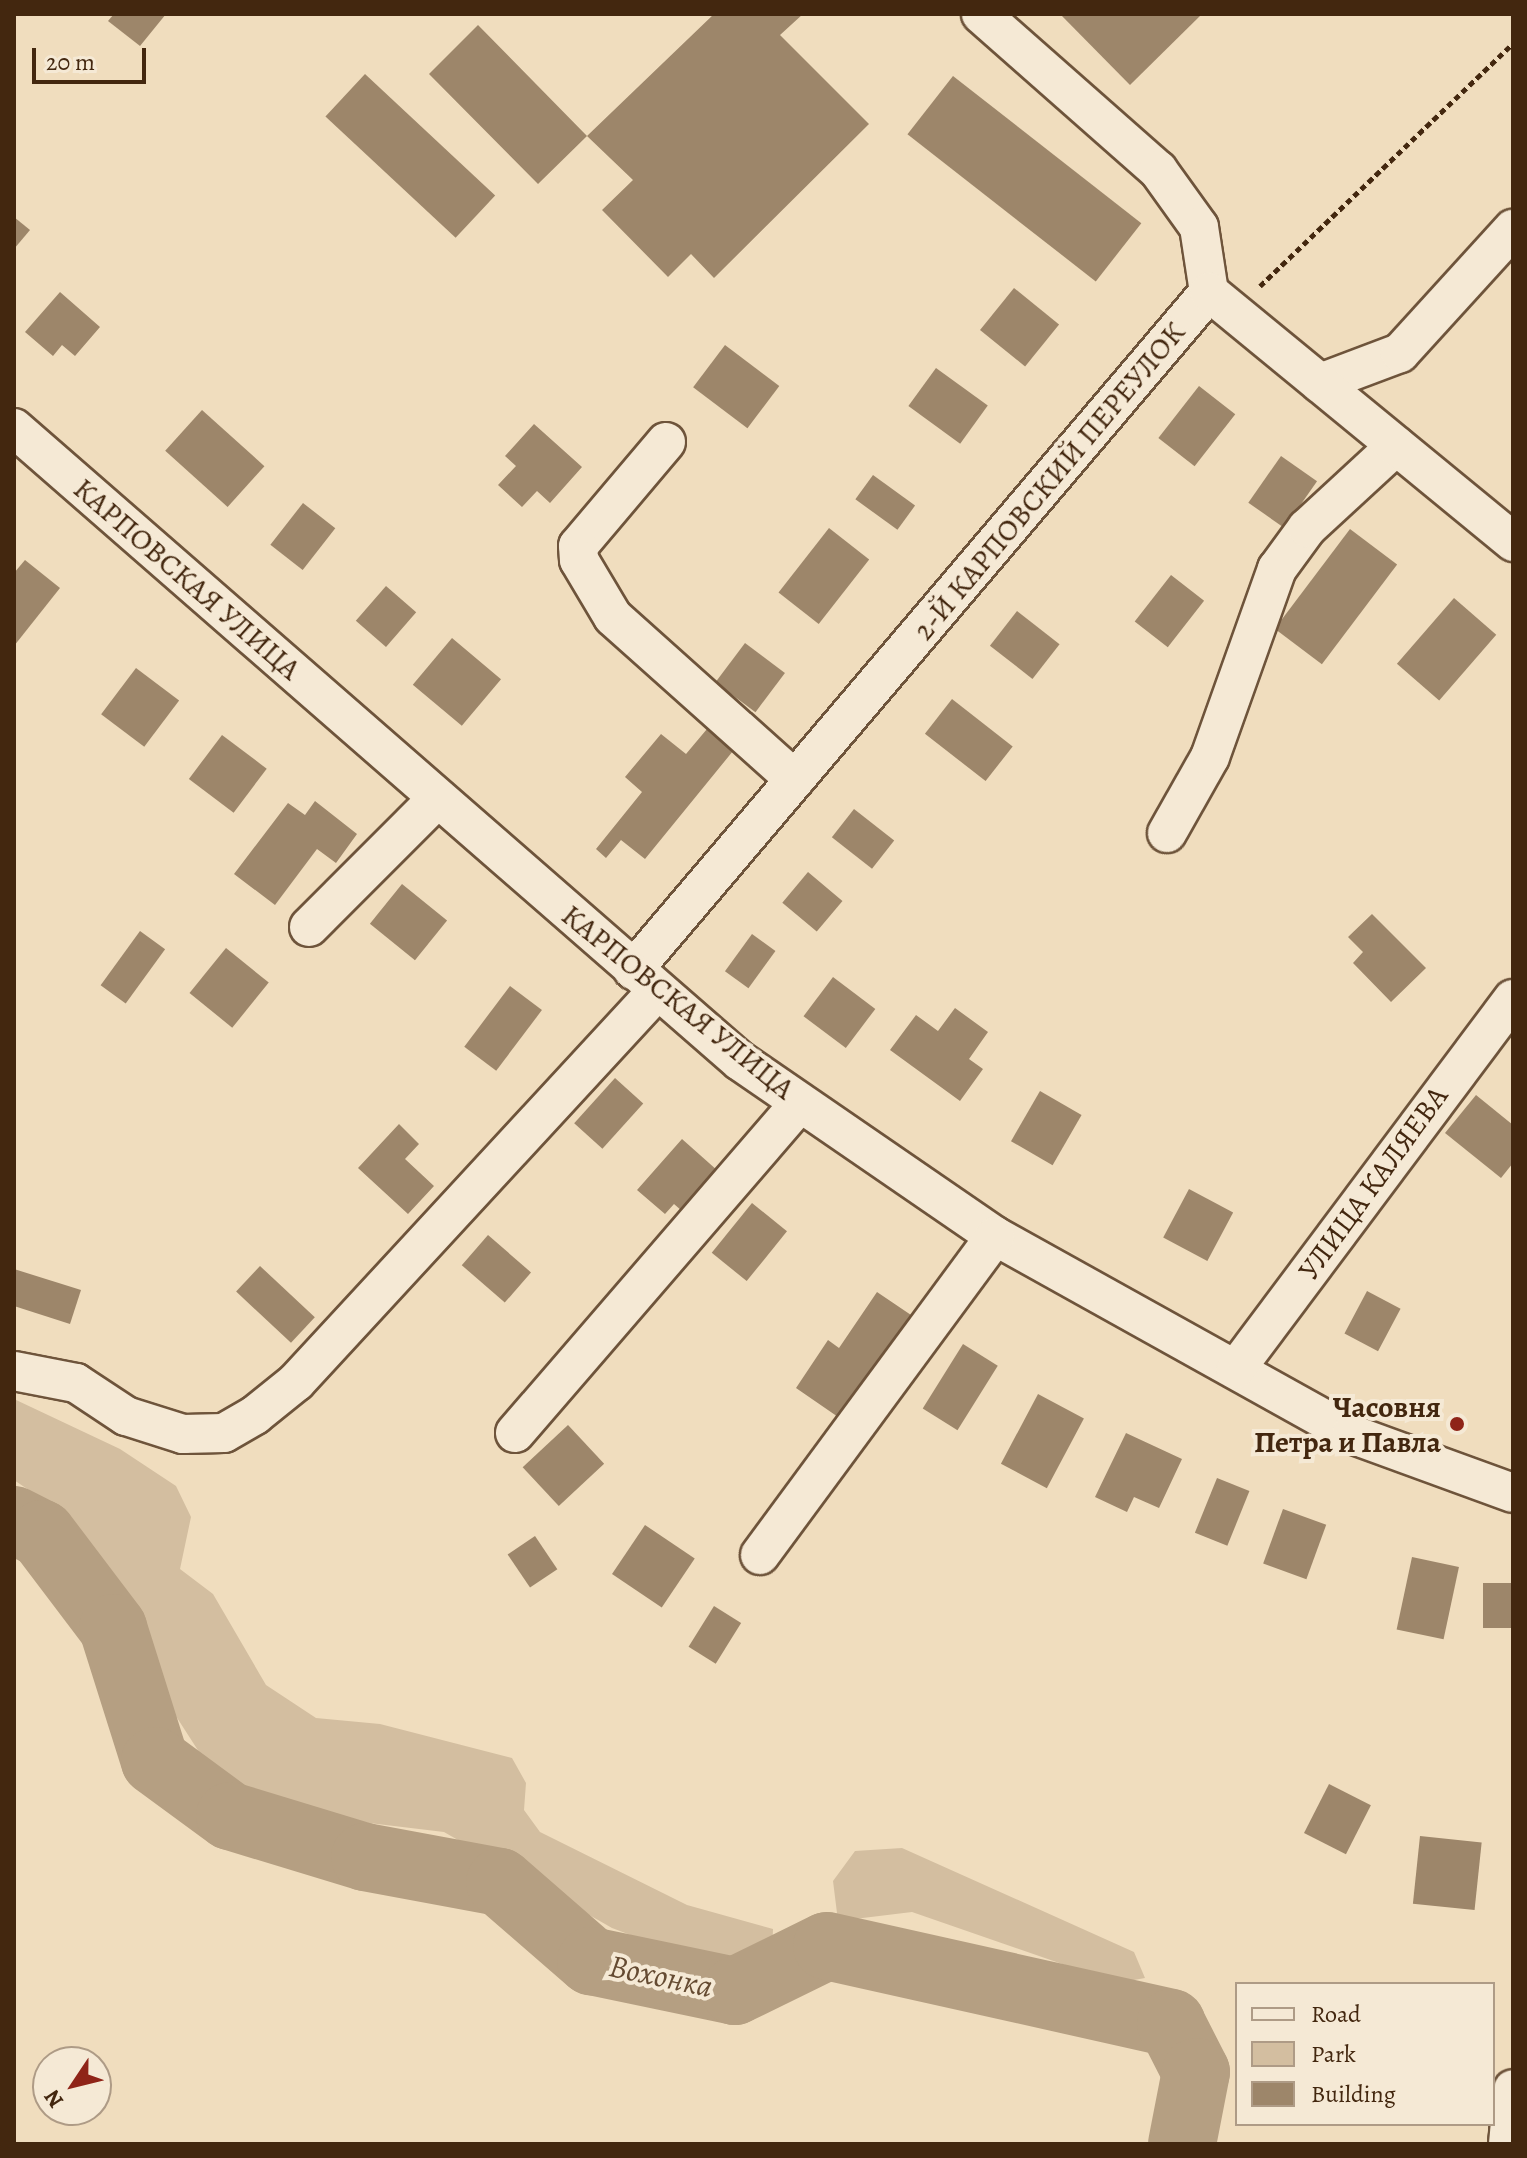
<!DOCTYPE html>
<html>
<head>
<meta charset="utf-8">
<style>
	body { margin:0 }
	#map { position:relative; width:1527px; height:2158px; overflow:hidden; background:#f0ddbe; font-family:Alegreya,serif }
	div>[style] { position:absolute }
	.green>* { inset:0; background:#d3bea0 }
	.river>* { height:68px; margin:-34px; padding:0 34px; transform-origin:34px; border-radius:34px; background:#b59f82 }
	.building>* { inset:0; background:#9d866a; transform-origin:0 0 }
	.path>* { height:5px; margin-top:-2.5px; transform-origin:0; background:repeating-linear-gradient(90deg,#43270f 0 6px,transparent 0 10px) }
	.roads { filter:drop-shadow(2px 0 #6e543b) drop-shadow(-2px 0 #6e543b) drop-shadow(0 2px #6e543b) drop-shadow(0 -2px #6e543b) }
	.minor>* { height:38px; margin:-19px; padding:0 19px; transform-origin:19px; border-radius:19px; background:#f5e9d5 }
	.dots>* { width:22px; height:22px; translate:-50% -50%; box-sizing:border-box; border:4px solid #f5e9d5; border-radius:50% }
	span { translate:-50% -50%; white-space:nowrap; text-align:center; line-height:1.15; -webkit-text-stroke:8px #f5e9d5; paint-order:stroke }
	.street-label { font-size:30px; color:#43270f }
	.poi-label { font-size:30px; color:#43270f; font-weight:700 }
	.right { translate:-100% -50%; text-align:right }
	.water-label { font-size:32px; color:#654b32; font-style:italic }
	.frame { position:absolute; inset:0; border:16px solid #43270f; pointer-events:none }
	.legend { position:absolute; left:1235px; top:1982px; width:260px; height:144px; box-sizing:border-box; background:#f5e9d5; border:2px solid #ae9b86; margin:0; padding:10px 14px; list-style:none; font-size:24px; color:#43270f }
	.legend li { display:flex; align-items:center; gap:16px; height:40px }
	.legend b { width:40px; border:2px solid #ae9b86 }
	.north { position:absolute; left:32px; top:2046px; width:80px; height:80px; box-sizing:border-box; background:#f5e9d5; border:2px solid #ae9b86; border-radius:50%; rotate:235deg; font-size:22px; font-weight:700; line-height:32px; text-align:center; color:#43270f }
	.north::after { content:''; display:block; margin:auto; width:28px; height:36px; background:#8f2418; clip-path:polygon(50% 0,100% 100%,50% 72%,0 100%) }
	.scale { position:absolute; left:32px; top:48px; width:114px; height:36px; box-sizing:border-box; border:4px solid #43270f; border-top:0; padding-left:10px; font-size:24px; line-height:28px; white-space:nowrap; color:#43270f; -webkit-text-stroke:6px #f5e9d5; paint-order:stroke }
</style>
</head>
<body>
<div id="map">
	<div class="green">
		<i style="clip-path:polygon(14px 1399px,120px 1449px,176px 1486px,191px 1517px,180px 1569px,213px 1594px,266px 1685px,316px 1718px,380px 1724px,512px 1758px,526px 1783px,524px 1810px,540px 1832px,687px 1905px,773px 1929px,772px 1953px,759px 1963px,702px 1962px,612px 1928px,444px 1832px,319px 1817px,249px 1794px,201px 1755px,172px 1710px,142px 1632px,67px 1516px,14px 1480px)"></i>
		<i style="clip-path:polygon(902px 1848px,1134px 1952px,1145px 1978px,1117px 1983px,912px 1912px,838px 1921px,833px 1881px,855px 1851px)"></i>
	</div>
	<div class="river">
		<i style="left:14px;top:1520px;width:31px;rotate:27deg"></i>
		<i style="left:42px;top:1534px;width:118px;rotate:52.9deg"></i>
		<i style="left:113px;top:1628px;width:139px;rotate:72.5deg"></i>
		<i style="left:155px;top:1761px;width:93px;rotate:36.3deg"></i>
		<i style="left:230px;top:1816px;width:141px;rotate:16.9deg"></i>
		<i style="left:365px;top:1857px;width:137px;rotate:10.5deg"></i>
		<i style="left:500px;top:1882px;width:121px;rotate:41deg"></i>
		<i style="left:591px;top:1961px;width:147px;rotate:11.8deg"></i>
		<i style="left:735px;top:1991px;width:102px;rotate:-26.1deg"></i>
		<i style="left:827px;top:1946px;width:353px;rotate:12.6deg"></i>
		<i style="left:1171px;top:2023px;width:55px;rotate:63deg"></i>
		<i style="left:1196px;top:2072px;width:73px;rotate:101deg"></i>
	</div>
	<div class="building">
		<i style="clip-path:polygon(114px 14px,166px 14px,140px 46px,108px 21px)"></i>
		<i style="clip-path:polygon(714px 14px,803px 14px,780px 35px,869px 124px,714px 278px,691px 254px,668px 277px,602px 210px,633px 180px,587px 136px,538px 184px,429px 74px,478px 25px,587px 136px)"></i>
		<i style="clip-path:polygon(1060px 14px,1202px 14px,1130px 85px)"></i>
		<i style="left:365px;top:74px;width:178px;height:58px;rotate:43deg"></i>
		<i style="left:953px;top:76px;width:239px;height:74px;rotate:38deg"></i>
		<i style="clip-path:polygon(14px 217px,30px 230px,14px 249px)"></i>
		<i style="left:1014px;top:288px;width:58px;height:54px;rotate:39deg"></i>
		<i style="clip-path:polygon(60px 292px,100px 327px,75px 356px,62px 345px,53px 356px,25px 332px)"></i>
		<i style="left:725px;top:345px;width:68px;height:53px;rotate:37deg"></i>
		<i style="left:936px;top:368px;width:64px;height:47px;rotate:36deg"></i>
		<i style="left:1199px;top:386px;width:46px;height:66px;rotate:38deg"></i>
		<i style="left:202px;top:410px;width:84px;height:55px;rotate:42deg"></i>
		<i style="clip-path:polygon(534px 424px,582px 467px,550px 503px,537px 491px,522px 507px,498px 485px,516px 466px,505px 456px)"></i>
		<i style="left:1281px;top:456px;width:44px;height:57px;rotate:35deg"></i>
		<i style="left:873px;top:475px;width:52px;height:30px;rotate:36deg"></i>
		<i style="left:303px;top:503px;width:41px;height:53px;rotate:38deg"></i>
		<i style="left:829px;top:528px;width:51px;height:82px;rotate:38deg"></i>
		<i style="left:1350px;top:529px;width:59px;height:125px;rotate:37deg"></i>
		<i style="clip-path:polygon(25px 560px,60px 588px,14px 646px,14px 573px)"></i>
		<i style="left:1171px;top:575px;width:42px;height:59px;rotate:38deg"></i>
		<i style="left:386px;top:586px;width:40px;height:46px;rotate:41deg"></i>
		<i style="left:1454px;top:598px;width:56px;height:87px;rotate:41deg"></i>
		<i style="left:1017px;top:611px;width:54px;height:44px;rotate:38deg"></i>
		<i style="left:452px;top:638px;width:64px;height:61px;rotate:40deg"></i>
		<i style="left:745px;top:643px;width:50px;height:49px;rotate:37deg"></i>
		<i style="left:136px;top:668px;width:54px;height:58px;rotate:37deg"></i>
		<i style="left:952px;top:699px;width:77px;height:44px;rotate:38deg"></i>
		<i style="clip-path:polygon(707px 729px,733px 751px,645px 859px,621px 840px,606px 858px,596px 849px,642px 792px,625px 777px,661px 734px,686px 754px)"></i>
		<i style="left:222px;top:735px;width:56px;height:55px;rotate:37deg"></i>
		<i style="clip-path:polygon(315px 801px,357px 834px,336px 863px,317px 849px,275px 905px,234px 874px,288px 803px,305px 815px)"></i>
		<i style="left:854px;top:809px;width:51px;height:36px;rotate:38deg"></i>
		<i style="left:808px;top:872px;width:45px;height:40px;rotate:40deg"></i>
		<i style="left:402px;top:884px;width:58px;height:51px;rotate:39deg"></i>
		<i style="clip-path:polygon(1372px 914px,1426px 968px,1391px 1002px,1353px 963px,1363px 952px,1348px 937px)"></i>
		<i style="left:140px;top:931px;width:31px;height:67px;rotate:36deg"></i>
		<i style="left:752px;top:934px;width:29px;height:46px;rotate:36deg"></i>
		<i style="left:226px;top:948px;width:55px;height:58px;rotate:39deg"></i>
		<i style="left:833px;top:977px;width:53px;height:49px;rotate:37deg"></i>
		<i style="left:510px;top:986px;width:40px;height:76px;rotate:37deg"></i>
		<i style="clip-path:polygon(955px 1008px,988px 1032px,969px 1059px,983px 1069px,960px 1101px,890px 1050px,916px 1015px,938px 1031px)"></i>
		<i style="left:615px;top:1078px;width:38px;height:61px;rotate:42deg"></i>
		<i style="left:1040px;top:1091px;width:48px;height:58px;rotate:30deg"></i>
		<i style="clip-path:polygon(1476px 1095px,1513px 1125px,1513px 1163px,1501px 1178px,1445px 1133px)"></i>
		<i style="clip-path:polygon(399px 1124px,419px 1144px,405px 1159px,434px 1186px,408px 1214px,358px 1168px)"></i>
		<i style="clip-path:polygon(682px 1139px,718px 1171px,682px 1211px,674px 1204px,665px 1214px,637px 1190px)"></i>
		<i style="left:1189px;top:1189px;width:50px;height:55px;rotate:28deg"></i>
		<i style="left:752px;top:1203px;width:45px;height:64px;rotate:39deg"></i>
		<i style="left:488px;top:1235px;width:57px;height:40px;rotate:41deg"></i>
		<i style="left:260px;top:1266px;width:75px;height:35px;rotate:43deg"></i>
		<i style="clip-path:polygon(14px 1269px,81px 1290px,70px 1324px,14px 1306px)"></i>
		<i style="left:1367px;top:1291px;width:38px;height:48px;rotate:28deg"></i>
		<i style="clip-path:polygon(877px 1292px,911px 1315px,841px 1419px,796px 1388px,828px 1340px,839px 1348px)"></i>
		<i style="left:963px;top:1344px;width:41px;height:76px;rotate:32deg"></i>
		<i style="left:1038px;top:1394px;width:52px;height:79px;rotate:28deg"></i>
		<i style="left:568px;top:1425px;width:53px;height:62px;rotate:47deg"></i>
		<i style="clip-path:polygon(1126px 1433px,1182px 1459px,1159px 1508px,1134px 1497px,1127px 1512px,1095px 1497px)"></i>
		<i style="left:1217px;top:1478px;width:35px;height:59px;rotate:22deg"></i>
		<i style="left:1283px;top:1509px;width:46px;height:58px;rotate:20deg"></i>
		<i style="left:645px;top:1525px;width:60px;height:59px;rotate:34deg"></i>
		<i style="left:535px;top:1536px;width:40px;height:33px;rotate:56deg"></i>
		<i style="left:1412px;top:1557px;width:48px;height:74px;rotate:12deg"></i>
		<i style="left:1483px;top:1583px;width:30px;height:45px"></i>
		<i style="left:714px;top:1606px;width:32px;height:48px;rotate:32deg"></i>
		<i style="left:1329px;top:1784px;width:47px;height:55px;rotate:27deg"></i>
		<i style="left:1420px;top:1836px;width:62px;height:68px;rotate:6deg"></i>
	</div>
	<div class="path">
		<i style="left:1260px;top:286px;width:351px;rotate:-43.8deg"></i>
	</div>
	<div class="roads">
		<div class="minor">
			<i style="left:981px;top:14px;width:236px;rotate:41.4deg"></i>
			<i style="left:1158px;top:170px;width:70px;rotate:54.3deg"></i>
			<i style="left:1199px;top:227px;width:66px;rotate:81.3deg"></i>
			<i style="left:1320px;top:383px;width:85px;rotate:-20.6deg"></i>
			<i style="left:1400px;top:353px;width:168px;rotate:-47.7deg"></i>
			<i style="left:14px;top:428px;width:963px;rotate:41.09deg"></i>
			<i style="left:740px;top:1061px;width:309px;rotate:34.5deg"></i>
			<i style="left:995px;top:1236px;width:407px;rotate:29.1deg"></i>
			<i style="left:1351px;top:1434px;width:172px;rotate:20deg"></i>
			<i style="left:666px;top:442px;width:136px;rotate:130.2deg"></i>
			<i style="left:578px;top:546px;width:14px;rotate:86deg"></i>
			<i style="left:579px;top:560px;width:66px;rotate:59.2deg"></i>
			<i style="left:613px;top:617px;width:244px;rotate:41.8deg"></i>
			<i style="left:1167px;top:833px;width:87px;rotate:-60.5deg"></i>
			<i style="left:1210px;top:757px;width:200px;rotate:-70.4deg"></i>
			<i style="left:1277px;top:569px;width:51px;rotate:-53.8deg"></i>
			<i style="left:1307px;top:528px;width:121px;rotate:-42.7deg"></i>
			<i style="left:309px;top:927px;width:182px;rotate:-45deg"></i>
			<i style="left:633px;top:970px;width:890px;rotate:-49.65deg"></i>
			<i style="left:1209px;top:292px;width:394px;rotate:39.4deg"></i>
			<i style="left:1236px;top:1369px;width:462px;rotate:-53.2deg"></i>
			<i style="left:14px;top:1371px;width:63px;rotate:11deg"></i>
			<i style="left:76px;top:1383px;width:60px;rotate:33.4deg"></i>
			<i style="left:126px;top:1416px;width:60px;rotate:17.5deg"></i>
			<i style="left:183px;top:1434px;width:41px;rotate:-1.4deg"></i>
			<i style="left:224px;top:1433px;width:36px;rotate:-30deg"></i>
			<i style="left:255px;top:1415px;width:53px;rotate:-38.8deg"></i>
			<i style="left:296px;top:1382px;width:532px;rotate:-47.28deg"></i>
			<i style="left:515px;top:1433px;width:436px;rotate:-49.2deg"></i>
			<i style="left:760px;top:1555px;width:396px;rotate:-53.6deg"></i>
			<i style="left:1508px;top:2144px;width:55px;rotate:-84.8deg"></i>
		</div>
	</div>
	<div class="dots">
		<i style="left:1457px;top:1424px;background:#8f2418"></i>
	</div>
	<div class="street-label">
		<span style="left:1049px;top:481px;rotate:-50deg">2-Й КАРПОВСКИЙ ПЕРЕУЛОК</span>
		<span style="left:187px;top:579px;rotate:41deg">КАРПОВСКАЯ УЛИЦА</span>
		<span style="left:678px;top:1002px;rotate:39deg">КАРПОВСКАЯ УЛИЦА</span>
		<span style="left:1373px;top:1183px;rotate:-54deg">УЛИЦА КАЛЯЕВА</span>
	</div>
	<div class="poi-label">
		<span class="right" style="left:1441px;top:1424px">Часовня<br>Петра и Павла</span>
	</div>
	<div class="water-label">
		<span style="left:661px;top:1976px;rotate:12deg">Вохонка</span>
	</div>
	<div class="frame"></div>
	<ul class="legend">
	<li><b style="height:10px;background:#f5e9d5"></b>Road</li>
	<li><b style="height:22px;background:#d3bea0"></b>Park</li>
	<li><b style="height:22px;background:#9d866a"></b>Building</li>
	</ul>
	<div class="north">N</div>
	<div class="scale">20 m</div>
</div>
</body>
</html>
